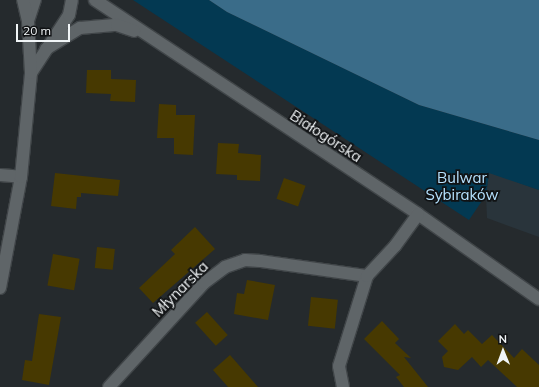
<!DOCTYPE html>
<html>
<head>
<meta charset="utf-8">
<style>
	body { margin:0 }
	#map { position:relative; width:539px; height:387px; overflow:hidden; background:#252a2d; font-family:Mulish,sans-serif }
	div>[style] { position:absolute }
	.built>* { inset:0; background:#29343b }
	.green>* { inset:0; background:#033952 }
	.water>* { inset:0; background:#3a6c89 }
	.building>* { inset:0; background:#473901; transform-origin:0 0 }
	.roads { filter:drop-shadow(1px 0 #404548) drop-shadow(-1px 0 #404548) drop-shadow(0 1px #404548) drop-shadow(0 -1px #404548) }
	.minor>* { height:12px; margin:-6px; padding:0 6px; transform-origin:6px; border-radius:6px; background:#5f6568 }
	span { translate:-50% -50%; white-space:nowrap; text-align:center; line-height:1.15; -webkit-text-stroke:3.5px #101214; paint-order:stroke }
	.street-label { font-size:15px; color:#f1f5f7 }
	.park-label { font-size:15px; color:#b5e1fe }
	.north { position:absolute; left:483px; top:331px; width:40px; height:40px; -webkit-text-stroke:3px #101214; paint-order:stroke; rotate:359deg; font-size:11px; font-weight:700; line-height:16px; text-align:center; color:#f1f5f7 }
	.north::after { content:''; display:block; margin:auto; width:14px; height:18px; background:#f1f5f7; clip-path:polygon(50% 0,100% 100%,50% 72%,0 100%) }
	.scale { position:absolute; left:16px; top:24px; width:54px; height:18px; box-sizing:border-box; border:2px solid #f1f5f7; border-top:0; padding-left:5px; font-size:12px; line-height:14px; white-space:nowrap; color:#f1f5f7; -webkit-text-stroke:3px #101214; paint-order:stroke }
</style>
</head>
<body>
<div id="map">
	<div class="built">
		<i style="clip-path:polygon(489px 172px,539px 190px,539px 237px,487px 218px,486px 195px)"></i>
	</div>
	<div class="green">
		<i style="clip-path:polygon(133px 0,209px 0,227px 12px,419px 105px,539px 140px,539px 190px,489px 173px,486px 195px,469px 220px)"></i>
	</div>
	<div class="water">
		<i style="clip-path:polygon(209px 0,539px 0,539px 140px,419px 105px,227px 12px)"></i>
	</div>
	<div class="building">
		<i style="clip-path:polygon(87px 70px,111px 70px,111px 79px,136px 80px,135px 102px,110px 101px,111px 94px,86px 93px)"></i>
		<i style="clip-path:polygon(159px 104px,176px 105px,176px 115px,195px 115px,193px 155px,174px 154px,174px 138px,157px 138px)"></i>
		<i style="clip-path:polygon(218px 143px,239px 144px,238px 153px,261px 155px,260px 181px,237px 180px,237px 175px,216px 174px)"></i>
		<i style="clip-path:polygon(55px 173px,120px 180px,118px 196px,81px 193px,81px 197px,77px 197px,76px 209px,51px 206px)"></i>
		<i style="left:284px;top:178px;width:23px;height:22px;rotate:20deg"></i>
		<i style="clip-path:polygon(195px 227px,215px 249px,153px 303px,139px 288px,175px 254px,171px 250px)"></i>
		<i style="left:97px;top:247px;width:18px;height:21px;rotate:6deg"></i>
		<i style="left:53px;top:254px;width:27px;height:32px;rotate:10deg"></i>
		<i style="clip-path:polygon(247px 280px,275px 285px,268px 320px,234px 314px,237px 293px,244px 294px)"></i>
		<i style="left:311px;top:297px;width:27px;height:29px;rotate:6deg"></i>
		<i style="left:207px;top:312px;width:31px;height:16px;rotate:48deg"></i>
		<i style="clip-path:polygon(39px 314px,61px 317px,49px 385px,22px 380px,25px 360px,32px 361px)"></i>
		<i style="clip-path:polygon(382px 321px,399px 339px,395px 343px,411px 358px,404px 357px,428px 387px,404px 387px,396px 377px,400px 375px,364px 339px)"></i>
		<i style="clip-path:polygon(455px 324px,464px 334px,468px 330px,482px 344px,492px 335px,514px 358px,522px 349px,539px 365px,539px 387px,517px 387px,488px 360px,481px 367px,472px 357px,458px 370px,444px 367px,442px 357px,448px 351px,438px 341px)"></i>
		<i style="clip-path:polygon(230px 355px,258px 387px,228px 387px,213px 370px)"></i>
	</div>
	<div class="roads">
		<div class="minor">
			<i style="left:95px;top:0;width:387px;rotate:33.5deg"></i>
			<i style="left:418px;top:214px;width:148px;rotate:35.1deg"></i>
			<i style="left:28px;top:21px;width:22px;rotate:-72deg"></i>
			<i style="left:46px;top:49px;width:40px;rotate:-32deg"></i>
			<i style="left:80px;top:28px;width:37px;rotate:-5deg"></i>
			<i style="left:117px;top:25px;width:18px;rotate:19deg"></i>
			<i style="left:31px;top:73px;width:69px;rotate:-56.8deg"></i>
			<i style="left:69px;top:15px;width:15px;rotate:-79deg"></i>
			<i style="left:0;top:175px;width:21px;rotate:5deg"></i>
			<i style="left:0;top:288px;width:113px;rotate:-79.3deg"></i>
			<i style="left:21px;top:177px;width:104px;rotate:-84.5deg"></i>
			<i style="left:31px;top:73px;width:52px;rotate:-93.3deg"></i>
			<i style="left:28px;top:21px;width:22px;rotate:-103deg"></i>
			<i style="left:109px;top:387px;width:141px;rotate:-47.6deg"></i>
			<i style="left:204px;top:283px;width:26px;rotate:-37deg"></i>
			<i style="left:225px;top:267px;width:21px;rotate:-19deg"></i>
			<i style="left:245px;top:260px;width:15px;rotate:4deg"></i>
			<i style="left:260px;top:261px;width:108px;rotate:8deg"></i>
			<i style="left:343px;top:387px;width:21px;rotate:-101deg"></i>
			<i style="left:339px;top:366px;width:94px;rotate:-72.7deg"></i>
			<i style="left:367px;top:276px;width:41px;rotate:-47deg"></i>
			<i style="left:395px;top:246px;width:39px;rotate:-54deg"></i>
		</div>
	</div>
	<div class="street-label">
		<span style="left:326px;top:136px;rotate:33deg">Białogórska</span>
		<span style="left:180px;top:289px;rotate:-45deg">Młynarska</span>
	</div>
	<div class="park-label">
		<span style="left:462px;top:186px">Bulwar<br>Sybiraków</span>
	</div>
	<div class="north">N</div>
	<div class="scale">20 m</div>
</div>
</body>
</html>
